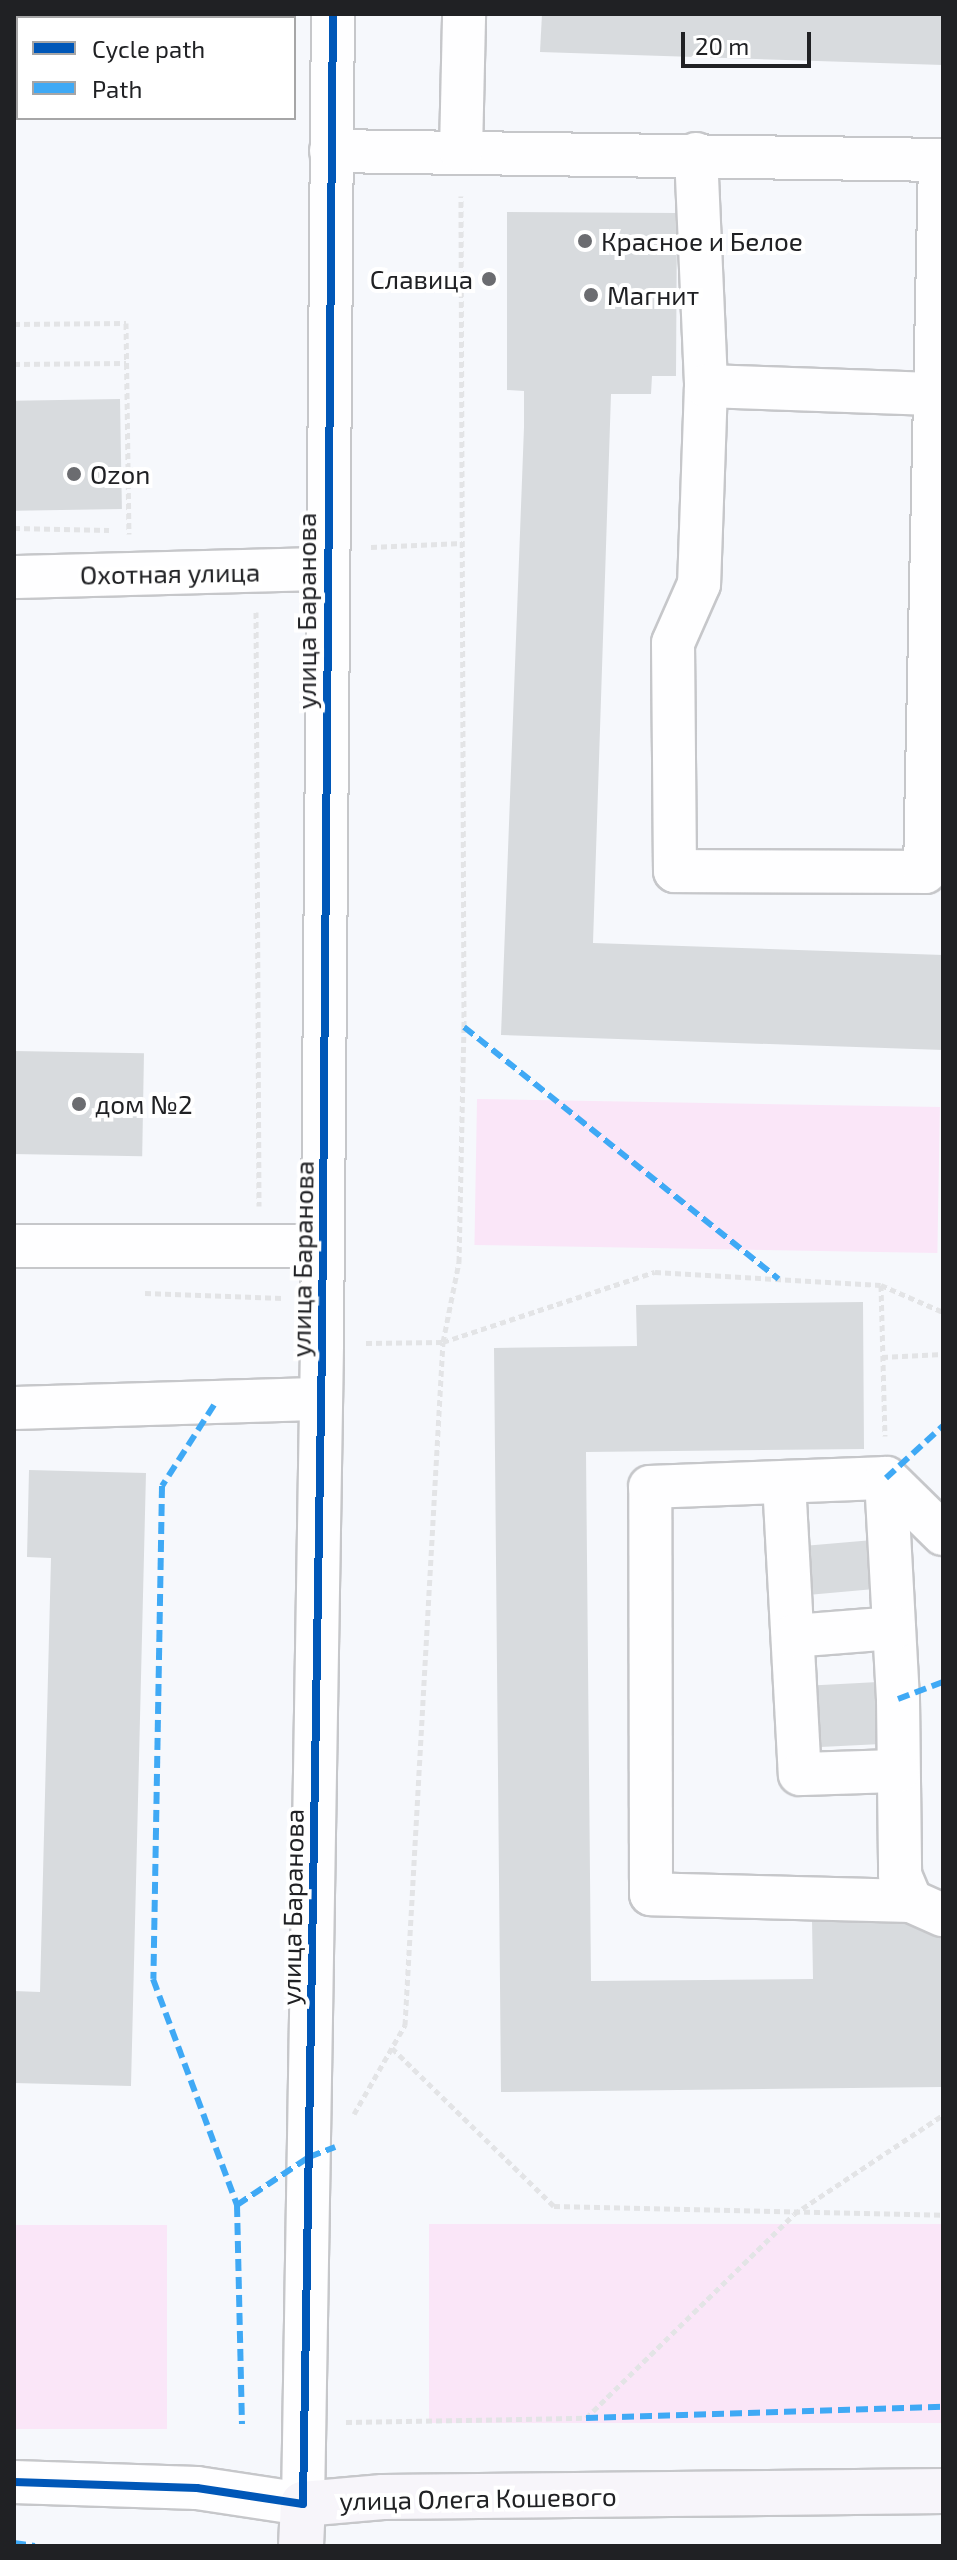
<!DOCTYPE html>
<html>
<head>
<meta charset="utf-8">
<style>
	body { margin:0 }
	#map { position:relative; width:957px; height:2560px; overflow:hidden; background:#f6f8fc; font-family:"Exo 2",sans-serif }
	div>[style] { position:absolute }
	.green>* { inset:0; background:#fae6f8; transform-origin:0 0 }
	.building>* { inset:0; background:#d8dbde; transform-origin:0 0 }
	.path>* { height:5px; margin-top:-2.5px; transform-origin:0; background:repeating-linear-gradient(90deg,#e3e4e6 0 6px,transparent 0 10px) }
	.roads { filter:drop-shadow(2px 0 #c6c7ca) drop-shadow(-2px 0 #c6c7ca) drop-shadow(0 2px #c6c7ca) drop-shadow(0 -2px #c6c7ca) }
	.minor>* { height:42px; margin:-21px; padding:0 21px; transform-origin:21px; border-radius:21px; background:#fefeff }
	.major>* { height:44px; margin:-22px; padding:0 22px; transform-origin:22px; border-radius:22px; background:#f7f5fa }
	.quiet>* { height:6px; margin-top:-3px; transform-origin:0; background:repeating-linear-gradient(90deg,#3fa9f5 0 12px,transparent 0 18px) }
	.cycleway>* { height:8px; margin:-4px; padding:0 4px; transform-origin:4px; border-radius:4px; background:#0057b8 }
	.dots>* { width:22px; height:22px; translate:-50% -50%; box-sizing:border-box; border:4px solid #fff; border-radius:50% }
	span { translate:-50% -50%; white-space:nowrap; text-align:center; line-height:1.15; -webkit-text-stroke:8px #fff; paint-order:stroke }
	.poi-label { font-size:26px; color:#202124 }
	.left { translate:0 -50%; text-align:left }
	.right { translate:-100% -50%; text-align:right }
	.street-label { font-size:26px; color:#202124 }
	.frame { position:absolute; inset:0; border:16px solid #202124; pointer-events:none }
	.legend { position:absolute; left:16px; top:16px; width:280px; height:104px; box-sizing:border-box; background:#fff; border:2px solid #a6a6a7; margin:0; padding:10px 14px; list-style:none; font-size:24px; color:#202124 }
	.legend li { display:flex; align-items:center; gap:16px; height:40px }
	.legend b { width:40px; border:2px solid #a6a6a7 }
	.scale { position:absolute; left:681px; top:32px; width:130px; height:36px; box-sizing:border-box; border:4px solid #202124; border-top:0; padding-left:10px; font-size:24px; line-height:28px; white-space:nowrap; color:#202124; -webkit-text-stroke:6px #fff; paint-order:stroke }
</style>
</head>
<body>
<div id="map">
	<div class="green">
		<i style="left:477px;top:1099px;width:463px;height:146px;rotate:1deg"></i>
		<i style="left:429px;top:2224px;width:514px;height:199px"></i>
		<i style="left:14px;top:2225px;width:153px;height:204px"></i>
	</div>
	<div class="building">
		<i style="clip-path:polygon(542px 14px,943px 14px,943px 65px,540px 52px)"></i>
		<i style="clip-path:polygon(507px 212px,677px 213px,676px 376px,652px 376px,651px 394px,611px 394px,593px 943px,943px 955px,943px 1050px,501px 1035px,524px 427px,524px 391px,507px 390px)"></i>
		<i style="left:120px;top:399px;width:110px;height:106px;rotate:89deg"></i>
		<i style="left:14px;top:1051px;width:130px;height:103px;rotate:1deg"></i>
		<i style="clip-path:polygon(863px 1302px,864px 1449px,586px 1452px,591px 1981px,813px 1979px,812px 1920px,941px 1918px,942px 2087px,501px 2092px,494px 1348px,637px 1346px,636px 1305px)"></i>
		<i style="clip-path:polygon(29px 1470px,146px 1473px,131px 2086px,14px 2083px,14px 1991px,40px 1992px,51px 1558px,27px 1557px)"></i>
		<i style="left:873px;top:1540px;width:49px;height:70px;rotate:85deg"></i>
		<i style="left:878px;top:1682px;width:62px;height:66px;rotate:87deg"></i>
	</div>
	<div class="path">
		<i style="left:14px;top:324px;width:112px;rotate:-0.5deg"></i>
		<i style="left:126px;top:323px;width:211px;rotate:89.2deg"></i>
		<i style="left:14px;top:364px;width:112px;rotate:-0.5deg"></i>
		<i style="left:14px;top:528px;width:95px;rotate:1.2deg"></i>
		<i style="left:371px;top:547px;width:91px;rotate:-2.5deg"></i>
		<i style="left:256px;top:612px;width:594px;rotate:89.71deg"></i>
		<i style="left:881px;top:1285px;width:151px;rotate:88.5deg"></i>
		<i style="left:145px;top:1293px;width:137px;rotate:2.1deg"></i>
		<i style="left:366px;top:1343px;width:77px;rotate:-0.7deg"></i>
		<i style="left:443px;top:1342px;width:223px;rotate:-18.3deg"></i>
		<i style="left:655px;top:1272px;width:226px;rotate:3.3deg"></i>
		<i style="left:881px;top:1285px;width:68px;rotate:23.5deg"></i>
		<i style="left:882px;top:1357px;width:61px;rotate:-2.8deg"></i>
		<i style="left:392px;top:2048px;width:226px;rotate:44.3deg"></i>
		<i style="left:554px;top:2206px;width:389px;rotate:1.3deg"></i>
		<i style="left:354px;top:2114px;width:103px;rotate:-60.2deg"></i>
		<i style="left:405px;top:2025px;width:684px;rotate:-86.82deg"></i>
		<i style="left:443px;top:1342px;width:82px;rotate:-78.7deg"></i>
		<i style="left:459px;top:1262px;width:235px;rotate:-88.8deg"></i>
		<i style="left:464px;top:1027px;width:831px;rotate:-90.21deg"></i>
		<i style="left:346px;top:2422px;width:240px;rotate:-1deg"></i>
		<i style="left:586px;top:2418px;width:291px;rotate:-44.4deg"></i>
		<i style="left:794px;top:2214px;width:179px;rotate:-33.6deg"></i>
	</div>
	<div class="roads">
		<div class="minor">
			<i style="left:331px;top:151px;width:612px;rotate:0.84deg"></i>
			<i style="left:461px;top:151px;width:137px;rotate:-88.7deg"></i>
			<i style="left:696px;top:154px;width:232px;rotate:87.5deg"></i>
			<i style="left:706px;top:386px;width:198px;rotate:92deg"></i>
			<i style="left:699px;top:584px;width:64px;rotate:113.8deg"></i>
			<i style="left:673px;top:643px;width:228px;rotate:89.5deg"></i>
			<i style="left:675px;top:871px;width:250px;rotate:0.2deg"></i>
			<i style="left:925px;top:872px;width:712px;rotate:-88.79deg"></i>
			<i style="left:706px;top:386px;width:227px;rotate:2deg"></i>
			<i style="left:14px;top:577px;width:312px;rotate:-1.5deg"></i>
			<i style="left:14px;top:1246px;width:309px"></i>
			<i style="left:14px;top:1408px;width:305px;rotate:-1.7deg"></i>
			<i style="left:886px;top:1478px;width:221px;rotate:86.9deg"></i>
			<i style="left:898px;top:1699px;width:176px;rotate:89.3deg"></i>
			<i style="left:900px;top:1875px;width:28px;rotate:67deg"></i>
			<i style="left:911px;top:1901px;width:35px;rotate:24deg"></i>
			<i style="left:784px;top:1482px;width:292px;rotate:86.9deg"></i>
			<i style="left:800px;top:1774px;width:98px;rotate:-1.8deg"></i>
			<i style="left:793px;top:1636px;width:101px;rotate:-4.5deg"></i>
			<i style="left:911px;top:1901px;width:260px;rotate:-178.5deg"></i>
			<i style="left:651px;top:1894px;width:407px;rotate:-90.1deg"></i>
			<i style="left:650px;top:1487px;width:236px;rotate:-2.2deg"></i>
			<i style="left:886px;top:1478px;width:80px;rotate:44.5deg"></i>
			<i style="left:14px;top:2482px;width:183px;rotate:1.9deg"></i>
			<i style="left:197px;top:2488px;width:107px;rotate:8.6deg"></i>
			<i style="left:303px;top:2504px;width:1160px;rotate:-89.06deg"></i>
			<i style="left:322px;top:1344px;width:1330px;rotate:-89.53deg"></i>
		</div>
		<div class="major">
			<i style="left:301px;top:2546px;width:42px;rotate:-87.3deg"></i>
			<i style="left:303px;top:2504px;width:80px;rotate:-5deg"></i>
			<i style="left:383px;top:2497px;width:560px;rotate:-0.61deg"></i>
		</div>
	</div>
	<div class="quiet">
		<i style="left:464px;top:1027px;width:403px;rotate:38.7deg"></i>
		<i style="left:214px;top:1405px;width:96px;rotate:122.7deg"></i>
		<i style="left:162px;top:1486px;width:493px;rotate:91deg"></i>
		<i style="left:153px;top:1979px;width:241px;rotate:69.6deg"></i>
		<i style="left:237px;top:2205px;width:219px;rotate:88.7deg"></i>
		<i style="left:886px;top:1478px;width:77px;rotate:-42.4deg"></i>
		<i style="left:898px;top:1699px;width:48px;rotate:-20.7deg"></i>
		<i style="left:237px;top:2205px;width:87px;rotate:-33.7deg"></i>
		<i style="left:309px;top:2157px;width:28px;rotate:-21deg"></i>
		<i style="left:586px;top:2418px;width:357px;rotate:-1.8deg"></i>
		<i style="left:14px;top:2543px;width:21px;rotate:8deg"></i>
	</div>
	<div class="cycleway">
		<i style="left:14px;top:2482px;width:183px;rotate:1.9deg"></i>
		<i style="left:197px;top:2488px;width:107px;rotate:8.6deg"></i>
		<i style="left:303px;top:2504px;width:1160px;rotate:-89.06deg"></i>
		<i style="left:322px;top:1344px;width:1330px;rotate:-89.53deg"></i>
	</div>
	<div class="dots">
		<i style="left:585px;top:241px;background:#6b6c70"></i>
		<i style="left:489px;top:279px;background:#6b6c70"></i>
		<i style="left:591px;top:295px;background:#6b6c70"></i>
		<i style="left:74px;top:474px;background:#6b6c70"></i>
		<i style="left:79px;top:1104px;background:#6b6c70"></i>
	</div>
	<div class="poi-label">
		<span class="left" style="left:601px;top:241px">Красное и Белое</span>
		<span class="right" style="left:473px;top:279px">Славица</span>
		<span class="left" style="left:607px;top:295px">Магнит</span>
		<span class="left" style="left:90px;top:474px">Ozon</span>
		<span class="left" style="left:95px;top:1104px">дом №2</span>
	</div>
	<div class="street-label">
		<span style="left:170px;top:573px;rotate:-1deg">Охотная улица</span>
		<span style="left:306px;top:611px;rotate:-90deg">улица Баранова</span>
		<span style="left:302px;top:1259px;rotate:-89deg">улица Баранова</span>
		<span style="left:292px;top:1907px;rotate:-89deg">улица Баранова</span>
		<span style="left:478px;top:2498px;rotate:-1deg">улица Олега Кошевого</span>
	</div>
	<div class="frame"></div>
	<ul class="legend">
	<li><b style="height:10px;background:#0057b8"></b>Cycle path</li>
	<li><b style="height:10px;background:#3fa9f5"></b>Path</li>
	</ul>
	<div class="scale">20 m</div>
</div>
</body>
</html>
